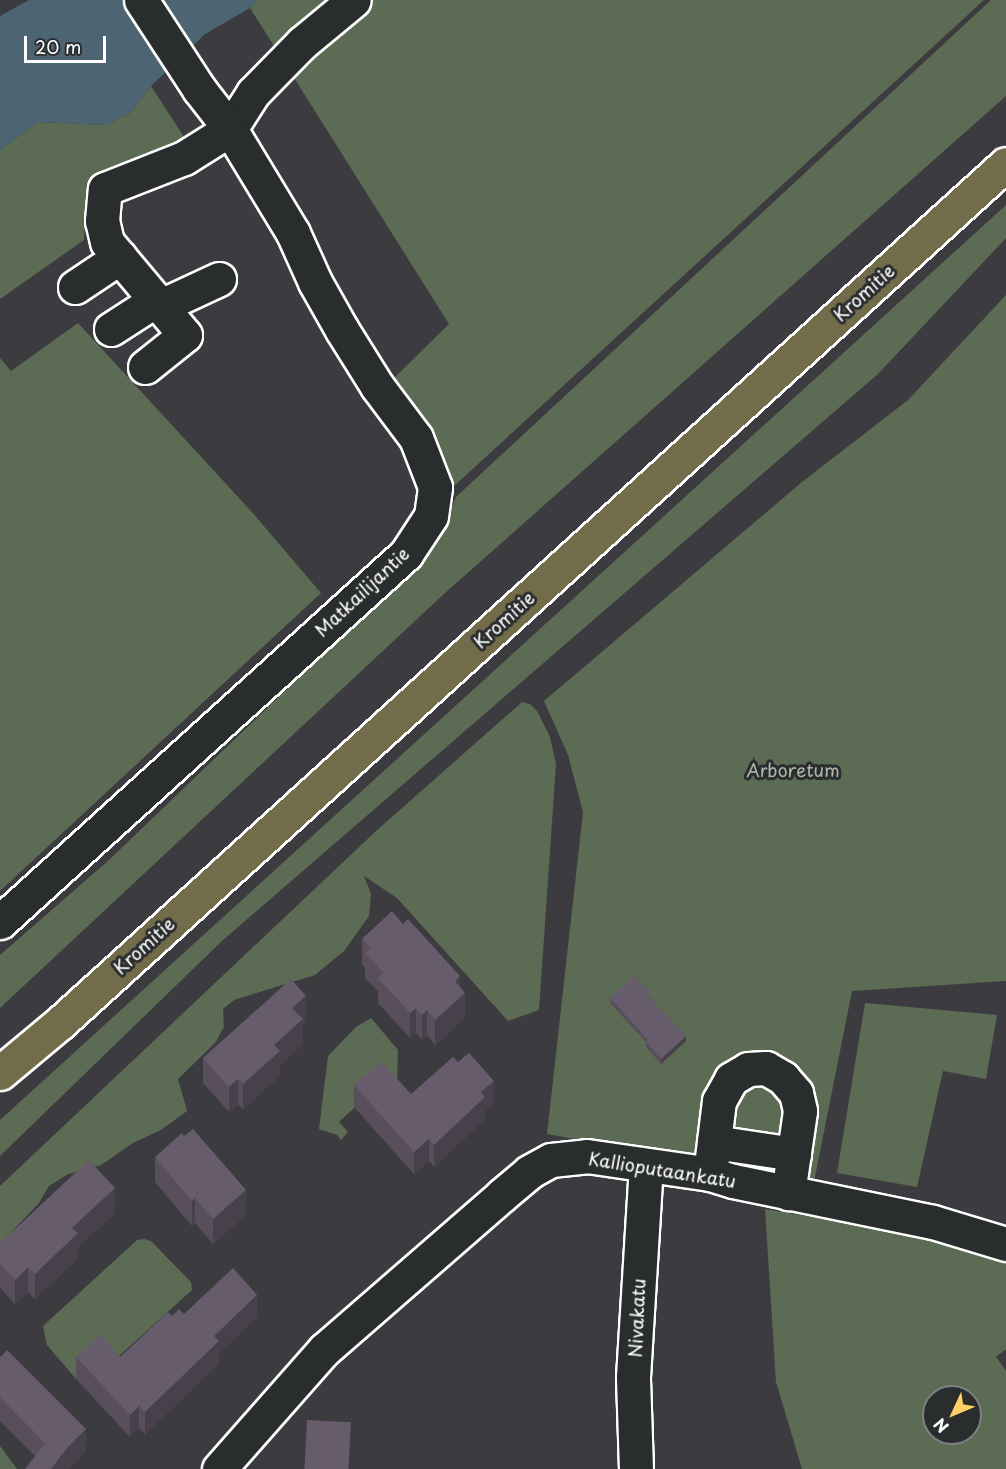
<!DOCTYPE html>
<html>
<head>
<meta charset="utf-8">
<style>
	body { margin:0 }
	#map { position:relative; width:1006px; height:1469px; overflow:hidden; background:#3c3b40; font-family:"Playpen Sans",sans-serif }
	div>[style] { position:absolute }
	.green>* { inset:0; background:#5c6b53 }
	.water>* { inset:0; background:#4d6472 }
	.roads { filter:drop-shadow(2px 0 #fff) drop-shadow(-2px 0 #fff) drop-shadow(0 2px #fff) drop-shadow(0 -2px #fff) }
	.minor>* { height:33px; margin:-16.5px; padding:0 16.5px; transform-origin:16.5px; border-radius:16.5px; background:#2a2d2e }
	.major>* { height:33px; margin:-16.5px; padding:0 16.5px; transform-origin:16.5px; border-radius:16.5px; background:#726c4b }
	.wall>* { inset:0; background:#594f5c }
	.shaded-wall>* { inset:0; background:#48404b }
	.building>* { inset:0; background:#675c6b; transform-origin:0 0 }
	span { translate:-50% -50%; white-space:nowrap; text-align:center; line-height:1.15; -webkit-text-stroke:6px #2a2d2e; paint-order:stroke }
	.street-label { font-size:18px; color:#fff }
	.park-label { font-size:18px; color:#aeb5a9 }
	.north { position:absolute; left:922px; top:1385px; width:60px; height:60px; box-sizing:border-box; background:#2a2d2e; border:2px solid #7f8182; border-radius:50%; rotate:226deg; font-size:16px; font-weight:700; line-height:24px; text-align:center; color:#fff }
	.north::after { content:''; display:block; margin:auto; width:21px; height:27px; background:#ffd166; clip-path:polygon(50% 0,100% 100%,50% 72%,0 100%) }
	.scale { position:absolute; left:24px; top:36px; width:82px; height:27px; box-sizing:border-box; border:3px solid #fff; border-top:0; padding-left:8px; font-size:18px; line-height:21px; white-space:nowrap; color:#fff; -webkit-text-stroke:4px #2a2d2e; paint-order:stroke }
</style>
</head>
<body>
<div id="map">
	<div class="green">
		<i style="clip-path:polygon(257px 0,984px 0,453px 487px,392px 380px,449px 324px,250px 8px)"></i>
		<i style="clip-path:polygon(991px 0,1006px 0,1006px 96px,445px 593px,0 1008px,0 955px,109px 860px,413px 568px,441px 532px,456px 497px)"></i>
		<i style="clip-path:polygon(151px 86px,186px 140px,88px 182px,84px 240px,0 299px,0 150px,38px 122px,106px 125px,129px 114px)"></i>
		<i style="clip-path:polygon(1006px 205px,1006px 238px,878px 374px,223px 940px,0 1156px,0 1120px)"></i>
		<i style="clip-path:polygon(1006px 295px,1006px 981px,852px 991px,814px 1182px,547px 1134px,583px 812px,568px 755px,544px 701px,802px 482px,908px 400px)"></i>
		<i style="clip-path:polygon(78px 323px,251px 511px,321px 593px,0 891px,0 358px,11px 371px)"></i>
		<i style="clip-path:polygon(522px 702px,530px 704px,537px 711px,550px 737px,556px 764px,539px 1010px,508px 1021px,397px 898px,364px 876px,371px 894px,369px 916px,344px 951px,315px 975px,234px 1000px,223px 1009px,224px 1027px,215px 1043px,178px 1079px,187px 1111px,161px 1130px,133px 1143px,101px 1165px,68px 1174px,49px 1186px,39px 1203px,0 1244px,0 1186px,375px 832px)"></i>
		<i style="clip-path:polygon(865px 1003px,997px 1015px,986px 1079px,943px 1071px,917px 1187px,837px 1173px)"></i>
		<i style="clip-path:polygon(371px 1018px,398px 1050px,397px 1084px,381px 1083px,339px 1122px,348px 1132px,341px 1140px,337px 1135px,319px 1129px,328px 1056px,356px 1027px)"></i>
		<i style="clip-path:polygon(evenodd,765px 1209px,913px 1234px,1006px 1235px,1006px 1349px,996px 1357px,1006px 1371px,1006px 1469px,802px 1469px,776px 1382px,765px 1209px,934px 1397px,970px 1397px,970px 1433px,934px 1433px,934px 1397px)"></i>
		<i style="clip-path:polygon(144px 1239px,151px 1241px,191px 1282px,192px 1290px,108px 1366px,76px 1379px,47px 1345px,43px 1326px,137px 1240px)"></i>
		<i style="clip-path:polygon(0 1446px,17px 1469px,0 1469px)"></i>
	</div>
	<div class="water">
		<i style="clip-path:polygon(29px 0,257px 0,250px 8px,205px 34px,151px 86px,129px 114px,106px 125px,38px 122px,0 150px,0 16px)"></i>
	</div>
	<div class="roads">
		<div class="minor">
			<i style="left:75px;top:287px;width:54px;rotate:-33.7deg"></i>
			<i style="left:161px;top:306px;width:64px;rotate:-25deg"></i>
			<i style="left:111px;top:329px;width:54px;rotate:-32.8deg"></i>
			<i style="left:145px;top:367px;width:51px;rotate:-38.7deg"></i>
			<i style="left:185px;top:335px;width:121px;rotate:-130deg"></i>
			<i style="left:107px;top:242px;width:22px;rotate:-103deg"></i>
			<i style="left:102px;top:221px;width:32px;rotate:-85deg"></i>
			<i style="left:105px;top:189px;width:85px;rotate:-21.4deg"></i>
			<i style="left:184px;top:158px;width:54px;rotate:-32.2deg"></i>
			<i style="left:230px;top:129px;width:43px;rotate:-57.4deg"></i>
			<i style="left:253px;top:93px;width:70px;rotate:-45.6deg"></i>
			<i style="left:302px;top:43px;width:67px;rotate:-39.6deg"></i>
			<i style="left:0;top:922px;width:548px;rotate:-42.19deg"></i>
			<i style="left:406px;top:554px;width:45px;rotate:-56.7deg"></i>
			<i style="left:431px;top:516px;width:29px;rotate:-82deg"></i>
			<i style="left:435px;top:487px;width:53px;rotate:-111.2deg"></i>
			<i style="left:416px;top:438px;width:65px;rotate:-126.9deg"></i>
			<i style="left:377px;top:386px;width:66px;rotate:-122deg"></i>
			<i style="left:342px;top:330px;width:55px;rotate:-119.4deg"></i>
			<i style="left:315px;top:282px;width:54px;rotate:-114.2deg"></i>
			<i style="left:293px;top:233px;width:122px;rotate:-121.2deg"></i>
			<i style="left:230px;top:129px;width:51px;rotate:-127.8deg"></i>
			<i style="left:199px;top:89px;width:106px;rotate:-123.1deg"></i>
			<i style="left:714px;top:1142px;width:81px;rotate:8.5deg"></i>
			<i style="left:710px;top:1174px;width:74px;rotate:-83deg"></i>
			<i style="left:719px;top:1101px;width:25px;rotate:-61deg"></i>
			<i style="left:731px;top:1079px;width:20px;rotate:-30deg"></i>
			<i style="left:748px;top:1069px;width:18px;rotate:-3deg"></i>
			<i style="left:766px;top:1068px;width:20px;rotate:30deg"></i>
			<i style="left:783px;top:1078px;width:20px;rotate:49deg"></i>
			<i style="left:796px;top:1093px;width:18px;rotate:77deg"></i>
			<i style="left:800px;top:1111px;width:83px;rotate:98.3deg"></i>
			<i style="left:219px;top:1469px;width:159px;rotate:-48.6deg"></i>
			<i style="left:324px;top:1350px;width:236px;rotate:-41deg"></i>
			<i style="left:502px;top:1195px;width:35px;rotate:-40deg"></i>
			<i style="left:529px;top:1172px;width:25px;rotate:-29deg"></i>
			<i style="left:551px;top:1160px;width:36px;rotate:-6deg"></i>
			<i style="left:587px;top:1156px;width:124px;rotate:8.3deg"></i>
			<i style="left:710px;top:1174px;width:24px;rotate:17deg"></i>
			<i style="left:733px;top:1181px;width:204px;rotate:11.6deg"></i>
			<i style="left:933px;top:1222px;width:76px;rotate:16.8deg"></i>
			<i style="left:636px;top:1469px;width:92px;rotate:-91.9deg"></i>
			<i style="left:633px;top:1377px;width:211px;rotate:-86.5deg"></i>
		</div>
		<div class="major">
			<i style="left:0;top:1073px;width:80px;rotate:-39.9deg"></i>
			<i style="left:61px;top:1022px;width:1276px;rotate:-42.24deg"></i>
		</div>
	</div>
	<div class="wall">
		<i style="clip-path:polygon(362px 939px,460px 987px,465px 1018px,435px 1045px,427px 1035px,422px 1039px,416px 1033px,410px 1038px,378px 1003px,378px 991px,365px 978px,365px 968px,362px 964px)"></i>
		<i style="clip-path:polygon(650px 997px,686px 1041px,661px 1064px,646px 1047px,646px 1042px,610px 1003px,610px 998px)"></i>
		<i style="clip-path:polygon(306px 1021px,303px 1024px,303px 1044px,280px 1065px,280px 1076px,243px 1109px,238px 1104px,229px 1112px,203px 1083px,203px 1058px)"></i>
		<i style="clip-path:polygon(354px 1085px,411px 1094px,494px 1103px,485px 1111px,485px 1119px,434px 1167px,429px 1161px,414px 1174px,354px 1107px)"></i>
		<i style="clip-path:polygon(155px 1157px,246px 1215px,213px 1244px,195px 1223px,192px 1226px,155px 1182px)"></i>
		<i style="clip-path:polygon(115px 1213px,78px 1247px,78px 1258px,35px 1299px,28px 1292px,15px 1304px,0 1288px,0 1243px)"></i>
		<i style="clip-path:polygon(184px 1314px,257px 1317px,219px 1353px,219px 1364px,145px 1434px,139px 1428px,130px 1437px,76px 1379px,76px 1357px,120px 1357px,172px 1316px)"></i>
		<i style="clip-path:polygon(0 1356px,86px 1452px,35px 1456px,0 1421px)"></i>
	</div>
	<div class="shaded-wall">
		<i style="clip-path:polygon(460px 976px,460px 998px,465px 993px,465px 1018px,435px 1045px,435px 1020px,455px 981px)"></i>
		<i style="clip-path:polygon(306px 996px,306px 1021px,303px 1024px,303px 1044px,280px 1065px,280px 1076px,243px 1109px,243px 1084px,274px 1045px,292px 1008px)"></i>
		<i style="clip-path:polygon(416px 1008px,416px 1033px,410px 1038px,410px 1013px)"></i>
		<i style="clip-path:polygon(427px 1010px,427px 1035px,422px 1039px,422px 1015px)"></i>
		<i style="clip-path:polygon(686px 1036px,686px 1041px,661px 1064px,661px 1059px)"></i>
		<i style="clip-path:polygon(238px 1079px,238px 1104px,229px 1112px,229px 1087px)"></i>
		<i style="clip-path:polygon(494px 1081px,494px 1103px,485px 1111px,485px 1119px,434px 1167px,434px 1145px,481px 1092px)"></i>
		<i style="clip-path:polygon(429px 1139px,429px 1161px,414px 1174px,414px 1152px)"></i>
		<i style="clip-path:polygon(115px 1188px,115px 1213px,78px 1247px,78px 1258px,35px 1299px,35px 1274px,72px 1228px)"></i>
		<i style="clip-path:polygon(246px 1190px,246px 1215px,213px 1244px,213px 1219px)"></i>
		<i style="clip-path:polygon(195px 1198px,195px 1223px,192px 1226px,192px 1201px)"></i>
		<i style="clip-path:polygon(28px 1267px,28px 1292px,15px 1304px,15px 1280px)"></i>
		<i style="clip-path:polygon(257px 1295px,257px 1317px,219px 1353px,219px 1364px,145px 1434px,145px 1412px,214px 1336px)"></i>
		<i style="clip-path:polygon(139px 1406px,139px 1428px,130px 1437px,130px 1415px)"></i>
		<i style="clip-path:polygon(86px 1429px,86px 1452px,69px 1469px,51px 1469px,68px 1447px)"></i>
	</div>
	<div class="building">
		<i style="clip-path:polygon(392px 911px,403px 924px,408px 919px,460px 976px,455px 981px,465px 993px,435px 1020px,427px 1010px,422px 1015px,416px 1008px,410px 1013px,378px 978px,384px 973px,365px 953px,371px 948px,362px 939px)"></i>
		<i style="clip-path:polygon(634px 976px,650px 992px,647px 995px,686px 1036px,661px 1059px,646px 1042px,648px 1040px,610px 998px)"></i>
		<i style="clip-path:polygon(291px 979px,306px 996px,292px 1008px,303px 1019px,274px 1045px,280px 1051px,243px 1084px,238px 1079px,229px 1087px,203px 1058px)"></i>
		<i style="clip-path:polygon(469px 1053px,494px 1081px,481px 1092px,485px 1097px,434px 1145px,429px 1139px,414px 1152px,354px 1085px,381px 1061px,411px 1094px,453px 1057px,458px 1062px)"></i>
		<i style="clip-path:polygon(193px 1129px,246px 1190px,213px 1219px,195px 1198px,192px 1201px,155px 1157px,182px 1133px,184px 1136px)"></i>
		<i style="clip-path:polygon(89px 1160px,115px 1188px,72px 1228px,78px 1233px,35px 1274px,28px 1267px,15px 1280px,0 1264px,0 1243px)"></i>
		<i style="clip-path:polygon(233px 1268px,257px 1295px,214px 1336px,219px 1341px,145px 1412px,139px 1406px,130px 1415px,76px 1357px,100px 1334px,120px 1357px,168px 1312px,172px 1316px,179px 1309px,184px 1314px)"></i>
		<i style="clip-path:polygon(7px 1350px,86px 1429px,68px 1447px,51px 1469px,25px 1469px,45px 1443px,0 1397px,0 1356px,1px 1357px)"></i>
		<i style="left:307px;top:1420px;width:44px;height:49px;rotate:3deg"></i>
	</div>
	<div class="street-label">
		<span style="left:864px;top:293px;rotate:-42deg">Kromitie</span>
		<span style="left:362px;top:592px;rotate:-43deg">Matkailijantie</span>
		<span style="left:504px;top:620px;rotate:-42deg">Kromitie</span>
		<span style="left:144px;top:946px;rotate:-42deg">Kromitie</span>
		<span style="left:662px;top:1170px;rotate:9deg">Kallioputaankatu</span>
		<span style="left:637px;top:1318px;rotate:-87deg">Nivakatu</span>
	</div>
	<div class="park-label">
		<span style="left:793px;top:770px">Arboretum</span>
	</div>
	<div class="north">N</div>
	<div class="scale">20 m</div>
</div>
</body>
</html>
